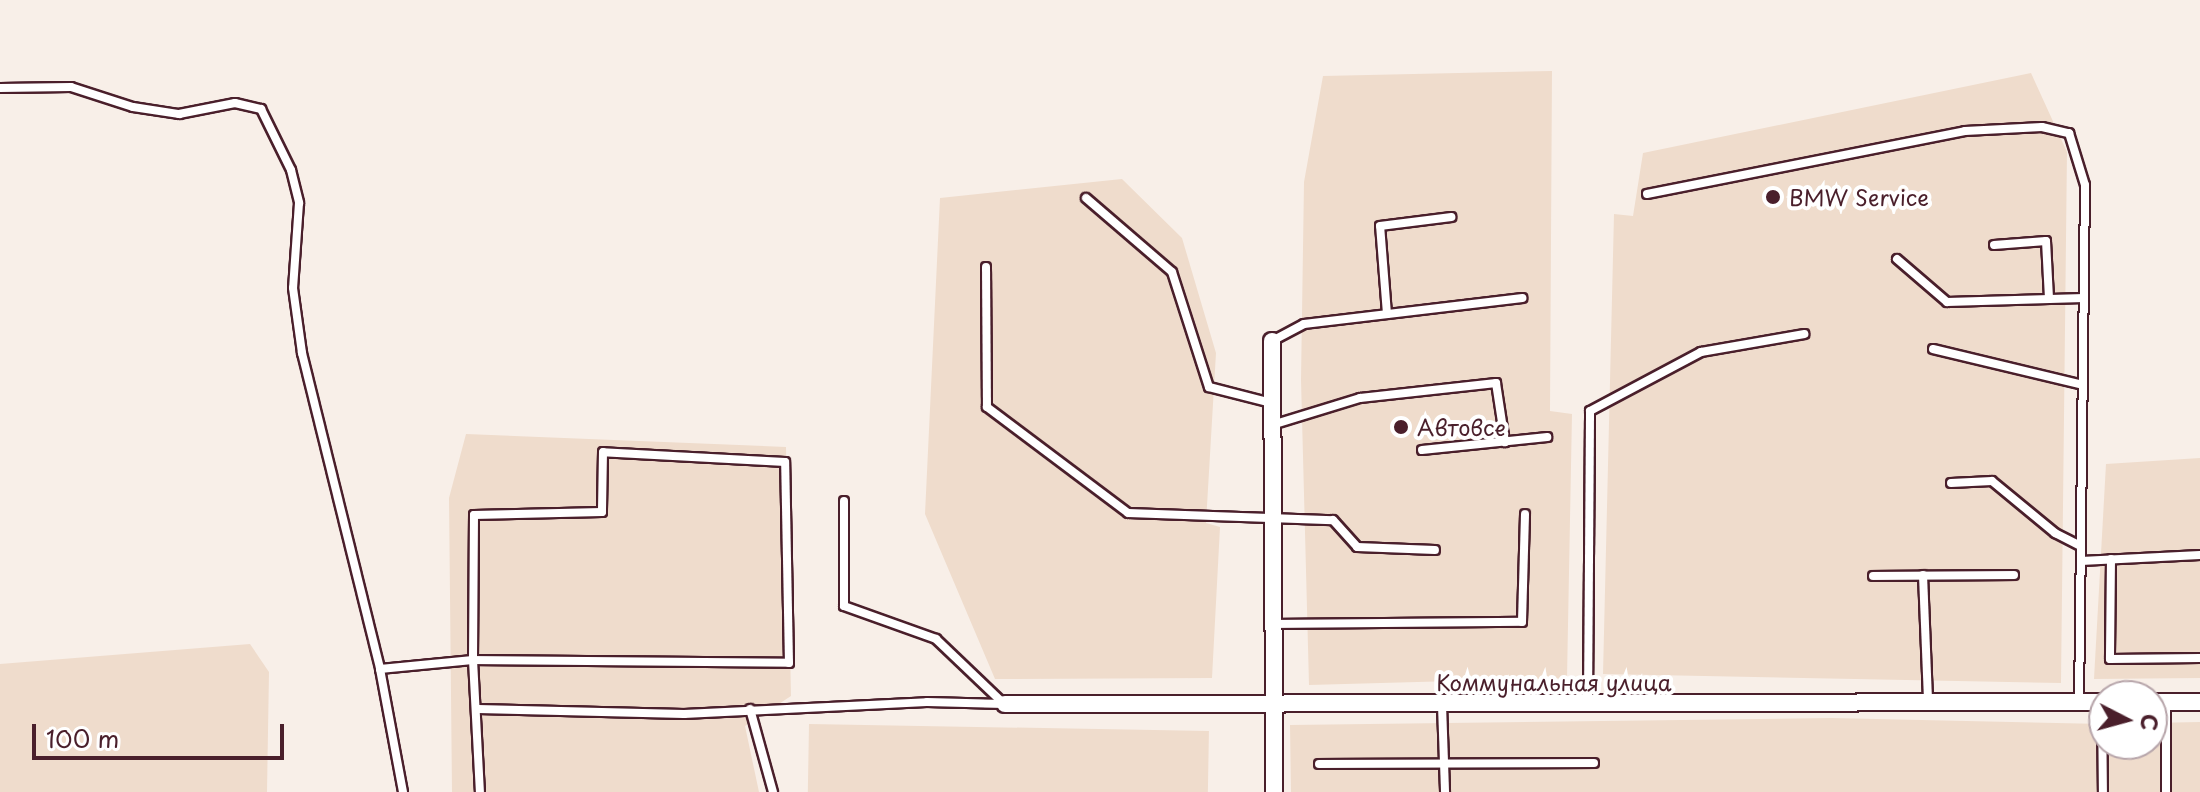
<!DOCTYPE html>
<html>
<head>
<meta charset="utf-8">
<style>
	body { margin:0 }
	#map { position:relative; width:2200px; height:792px; overflow:hidden; background:#f8efe8; font-family:"Playpen Sans",sans-serif }
	div>[style] { position:absolute }
	.built>* { inset:0; background:#efdccc; transform-origin:0 0 }
	.roads { filter:drop-shadow(2px 0 #4a1f2b) drop-shadow(-2px 0 #4a1f2b) drop-shadow(0 2px #4a1f2b) drop-shadow(0 -2px #4a1f2b) }
	.service>* { height:8px; margin:-4px; padding:0 4px; transform-origin:4px; border-radius:4px; background:#fff }
	.minor>* { height:16px; margin:-8px; padding:0 8px; transform-origin:8px; border-radius:8px; background:#fff }
	.dots>* { width:22px; height:22px; translate:-50% -50%; box-sizing:border-box; border:4px solid #fff; border-radius:50% }
	span { translate:-50% -50%; white-space:nowrap; text-align:center; line-height:1.15; -webkit-text-stroke:8px #fff; paint-order:stroke }
	.poi-label { font-size:22px; color:#4a1f2b }
	.left { translate:0 -50%; text-align:left }
	.street-label { font-size:22px; color:#4a1f2b }
	.north { position:absolute; left:2088px; top:680px; width:80px; height:80px; box-sizing:border-box; background:#fff; border:2px solid #b7a5aa; border-radius:50%; rotate:96deg; font-size:22px; font-weight:700; line-height:32px; text-align:center; color:#4a1f2b }
	.north::after { content:''; display:block; margin:auto; width:28px; height:36px; background:#4a1f2b; clip-path:polygon(50% 0,100% 100%,50% 72%,0 100%) }
	.scale { position:absolute; left:32px; top:724px; width:252px; height:36px; box-sizing:border-box; border:4px solid #4a1f2b; border-top:0; padding-left:10px; font-size:24px; line-height:28px; white-space:nowrap; color:#4a1f2b; -webkit-text-stroke:6px #fff; paint-order:stroke }
</style>
</head>
<body>
<div id="map">
	<div class="built">
		<i style="clip-path:polygon(1552px 71px,1550px 411px,1572px 414px,1567px 678px,1309px 685px,1301px 380px,1304px 182px,1323px 76px)"></i>
		<i style="clip-path:polygon(2031px 73px,2067px 152px,2061px 683px,1603px 674px,1614px 214px,1633px 216px,1643px 153px)"></i>
		<i style="clip-path:polygon(1122px 179px,1182px 238px,1216px 353px,1206px 523px,1220px 527px,1212px 678px,995px 679px,925px 514px,940px 198px)"></i>
		<i style="clip-path:polygon(466px 434px,786px 447px,791px 696px,745px 726px,759px 792px,452px 792px,449px 498px)"></i>
		<i style="clip-path:polygon(2200px 458px,2200px 678px,2094px 679px,2106px 464px)"></i>
		<i style="clip-path:polygon(250px 644px,269px 672px,267px 792px,0 792px,0 664px)"></i>
		<i style="clip-path:polygon(1831px 718px,2104px 724px,2104px 744px,2152px 744px,2152px 723px,2200px 722px,2200px 792px,1291px 792px,1290px 725px)"></i>
		<i style="left:809px;top:724px;width:400px;height:68px;rotate:1deg"></i>
	</div>
	<div class="roads">
		<div class="service">
			<i style="left:0;top:88px;width:71px;rotate:-0.8deg"></i>
			<i style="left:71px;top:87px;width:65px;rotate:17.9deg"></i>
			<i style="left:133px;top:107px;width:47px;rotate:8.7deg"></i>
			<i style="left:179px;top:114px;width:57px;rotate:-11.1deg"></i>
			<i style="left:235px;top:103px;width:27px;rotate:13deg"></i>
			<i style="left:261px;top:109px;width:68px;rotate:63.8deg"></i>
			<i style="left:291px;top:170px;width:34px;rotate:76deg"></i>
			<i style="left:299px;top:203px;width:85px;rotate:94deg"></i>
			<i style="left:293px;top:288px;width:66px;rotate:82.1deg"></i>
			<i style="left:302px;top:353px;width:325px;rotate:76.1deg"></i>
			<i style="left:380px;top:669px;width:125px;rotate:79.4deg"></i>
			<i style="left:1647px;top:194px;width:324px;rotate:-11.2deg"></i>
			<i style="left:1965px;top:131px;width:77px;rotate:-3deg"></i>
			<i style="left:2042px;top:127px;width:28px;rotate:13deg"></i>
			<i style="left:2069px;top:133px;width:54px;rotate:72.9deg"></i>
			<i style="left:2085px;top:185px;width:517px;rotate:90.66deg"></i>
			<i style="left:1086px;top:198px;width:113px;rotate:40.7deg"></i>
			<i style="left:1172px;top:272px;width:121px;rotate:72.2deg"></i>
			<i style="left:1209px;top:387px;width:65px;rotate:14.3deg"></i>
			<i style="left:1994px;top:245px;width:52px;rotate:-4.4deg"></i>
			<i style="left:2046px;top:241px;width:58px;rotate:87deg"></i>
			<i style="left:1897px;top:259px;width:66px;rotate:40.7deg"></i>
			<i style="left:1947px;top:302px;width:137px;rotate:-1.7deg"></i>
			<i style="left:986px;top:267px;width:140px;rotate:89.6deg"></i>
			<i style="left:987px;top:407px;width:176px;rotate:36.9deg"></i>
			<i style="left:1128px;top:513px;width:205px;rotate:2deg"></i>
			<i style="left:1333px;top:520px;width:36px;rotate:48deg"></i>
			<i style="left:1357px;top:547px;width:78px;rotate:2.2deg"></i>
			<i style="left:1387px;top:314px;width:88px;rotate:-94.5deg"></i>
			<i style="left:1380px;top:226px;width:72px;rotate:-7.2deg"></i>
			<i style="left:1272px;top:341px;width:36px;rotate:-28deg"></i>
			<i style="left:1304px;top:324px;width:220px;rotate:-6.8deg"></i>
			<i style="left:1933px;top:349px;width:154px;rotate:13.5deg"></i>
			<i style="left:1272px;top:425px;width:92px;rotate:-17.1deg"></i>
			<i style="left:1360px;top:398px;width:137px;rotate:-6.3deg"></i>
			<i style="left:1496px;top:383px;width:60px;rotate:81.3deg"></i>
			<i style="left:1422px;top:450px;width:126px;rotate:-5.9deg"></i>
			<i style="left:1951px;top:483px;width:41px;rotate:-2.8deg"></i>
			<i style="left:1992px;top:481px;width:82px;rotate:39.5deg"></i>
			<i style="left:2055px;top:533px;width:29px;rotate:27deg"></i>
			<i style="left:844px;top:501px;width:105px;rotate:90deg"></i>
			<i style="left:844px;top:606px;width:98px;rotate:19.7deg"></i>
			<i style="left:936px;top:639px;width:94px;rotate:43.7deg"></i>
			<i style="left:2111px;top:559px;width:100px;rotate:90.6deg"></i>
			<i style="left:2110px;top:659px;width:90px;rotate:-0.6deg"></i>
			<i style="left:2081px;top:561px;width:119px;rotate:-2.9deg"></i>
			<i style="left:1923px;top:575px;width:127px;rotate:87.7deg"></i>
			<i style="left:1873px;top:576px;width:141px;rotate:-0.4deg"></i>
			<i style="left:1274px;top:624px;width:248px;rotate:-0.5deg"></i>
			<i style="left:1522px;top:622px;width:108px;rotate:-88.4deg"></i>
			<i style="left:380px;top:669px;width:93px;rotate:-5.5deg"></i>
			<i style="left:473px;top:660px;width:316px;rotate:0.5deg"></i>
			<i style="left:789px;top:663px;width:201px;rotate:-91.1deg"></i>
			<i style="left:785px;top:462px;width:182px;rotate:-176.9deg"></i>
			<i style="left:603px;top:452px;width:60px;rotate:91deg"></i>
			<i style="left:602px;top:512px;width:128px;rotate:178.7deg"></i>
			<i style="left:474px;top:515px;width:145px;rotate:90.4deg"></i>
			<i style="left:473px;top:660px;width:132px;rotate:87deg"></i>
			<i style="left:1588px;top:703px;width:292px;rotate:-89.6deg"></i>
			<i style="left:1590px;top:411px;width:126px;rotate:-28deg"></i>
			<i style="left:1701px;top:352px;width:105px;rotate:-9.9deg"></i>
			<i style="left:2102px;top:703px;width:89px;rotate:89.4deg"></i>
			<i style="left:1442px;top:705px;width:87px;rotate:88deg"></i>
			<i style="left:478px;top:709px;width:206px;rotate:1.4deg"></i>
			<i style="left:684px;top:714px;width:243px;rotate:-2.8deg"></i>
			<i style="left:927px;top:702px;width:78px;rotate:1.5deg"></i>
			<i style="left:750px;top:709px;width:86px;rotate:74.5deg"></i>
			<i style="left:1319px;top:764px;width:275px;rotate:-0.2deg"></i>
			<i style="left:2166px;top:792px;width:90px;rotate:-90deg"></i>
		</div>
		<div class="minor">
			<i style="left:1272px;top:341px;width:451px;rotate:89.7deg"></i>
			<i style="left:2152px;top:702px;width:48px"></i>
			<i style="left:1005px;top:704px;width:1099px;rotate:-0.1deg"></i>
		</div>
	</div>
	<div class="dots">
		<i style="left:1773px;top:197px;background:#4a1f2b"></i>
		<i style="left:1401px;top:427px;background:#4a1f2b"></i>
	</div>
	<div class="poi-label">
		<span class="left" style="left:1789px;top:197px">BMW Service</span>
		<span class="left" style="left:1417px;top:427px">Автовсе</span>
	</div>
	<div class="street-label">
		<span style="left:1554px;top:682px">Коммунальная улица</span>
	</div>
	<div class="north">С</div>
	<div class="scale">100 m</div>
</div>
</body>
</html>
